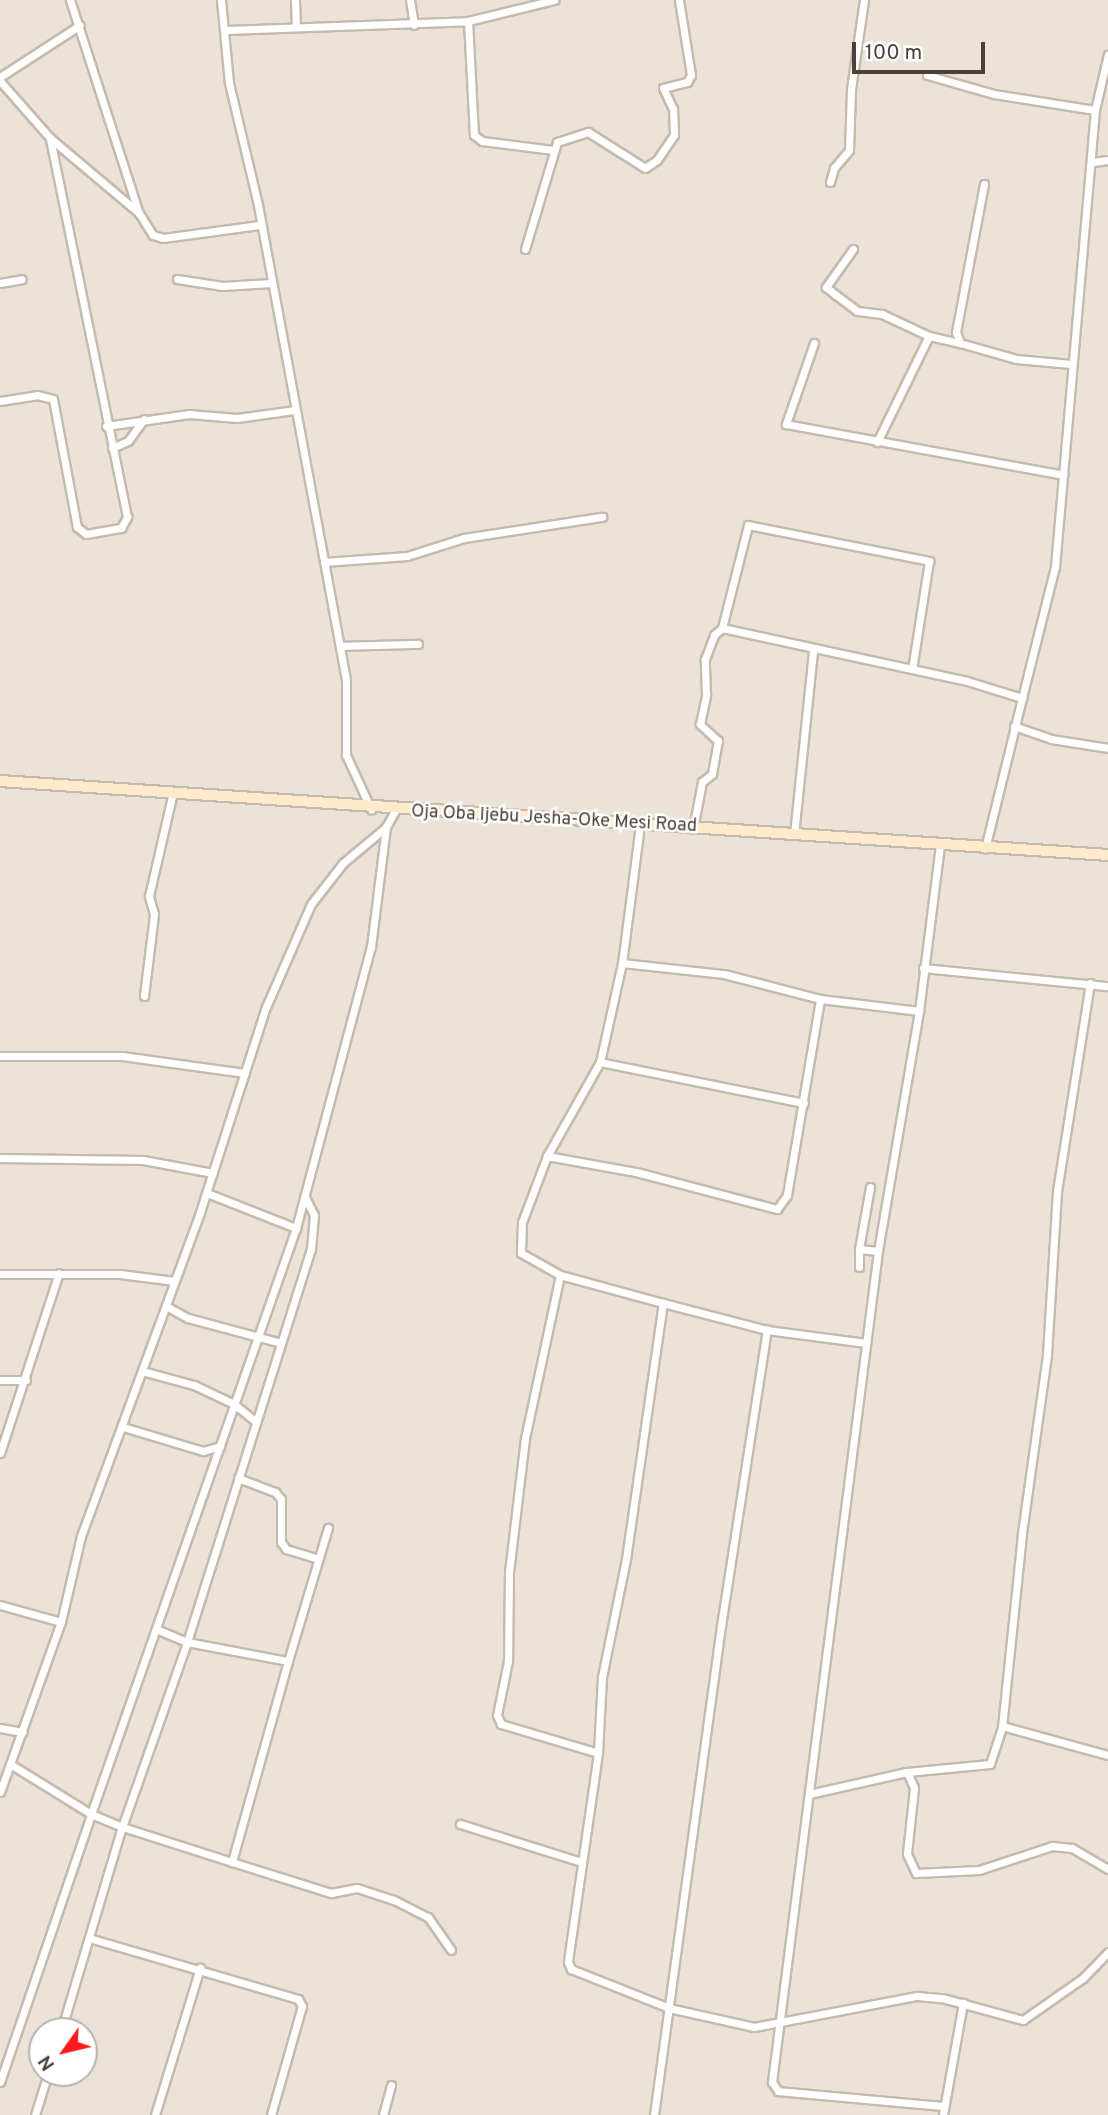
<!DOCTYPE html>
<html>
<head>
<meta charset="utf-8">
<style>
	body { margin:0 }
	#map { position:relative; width:1108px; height:2115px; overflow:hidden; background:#f6f1ea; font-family:Overpass,sans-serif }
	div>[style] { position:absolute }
	.residential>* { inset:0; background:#ebe2d8 }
	.roads { filter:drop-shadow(2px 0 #c6baae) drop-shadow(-2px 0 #c6baae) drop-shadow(0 2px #c6baae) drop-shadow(0 -2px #c6baae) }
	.street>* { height:7px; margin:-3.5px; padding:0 3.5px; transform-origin:3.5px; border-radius:3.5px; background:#fff }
	.secondary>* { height:10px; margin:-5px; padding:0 5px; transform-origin:5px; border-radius:5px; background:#ffeacc }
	span { translate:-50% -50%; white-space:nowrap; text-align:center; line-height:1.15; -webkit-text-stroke:5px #fff; paint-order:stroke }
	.street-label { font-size:18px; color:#4c4037 }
	.north { position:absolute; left:28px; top:2017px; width:70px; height:70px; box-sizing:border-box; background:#fff; border:2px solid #b7b3af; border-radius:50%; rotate:236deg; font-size:19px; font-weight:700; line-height:28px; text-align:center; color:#4c4037 }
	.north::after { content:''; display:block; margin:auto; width:24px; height:32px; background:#ff191c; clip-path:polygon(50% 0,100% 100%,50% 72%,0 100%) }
	.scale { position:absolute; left:852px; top:42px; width:133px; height:32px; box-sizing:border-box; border:4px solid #4c4037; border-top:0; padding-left:9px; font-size:21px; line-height:24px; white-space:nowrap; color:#4c4037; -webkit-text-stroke:5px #fff; paint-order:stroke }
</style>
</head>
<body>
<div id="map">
	<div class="residential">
		<i style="clip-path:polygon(evenodd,0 0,1108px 0,1108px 2115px,0 2115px,0 0,42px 2031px,84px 2031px,84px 2073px,42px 2073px,42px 2031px)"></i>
	</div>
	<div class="roads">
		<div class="street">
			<i style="left:70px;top:0;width:224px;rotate:72.1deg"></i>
			<i style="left:221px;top:0;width:83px;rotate:84.5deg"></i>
			<i style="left:229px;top:83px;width:125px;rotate:76.6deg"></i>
			<i style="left:258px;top:205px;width:483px;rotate:79.5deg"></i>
			<i style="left:346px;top:680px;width:75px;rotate:90deg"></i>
			<i style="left:346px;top:755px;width:60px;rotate:65.2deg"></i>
			<i style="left:295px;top:0;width:25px;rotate:88deg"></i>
			<i style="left:410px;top:0;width:25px;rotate:81deg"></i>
			<i style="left:468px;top:21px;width:114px;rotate:87deg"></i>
			<i style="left:474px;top:135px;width:10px;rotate:37deg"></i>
			<i style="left:482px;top:141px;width:72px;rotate:7.2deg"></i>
			<i style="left:226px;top:30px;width:242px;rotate:-2.1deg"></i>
			<i style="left:468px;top:21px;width:89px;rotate:-13.7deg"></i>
			<i style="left:927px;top:75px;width:70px;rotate:15.8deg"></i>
			<i style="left:994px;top:94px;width:102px;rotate:9deg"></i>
			<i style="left:0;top:77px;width:95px;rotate:-33deg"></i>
			<i style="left:0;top:81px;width:76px;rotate:48.7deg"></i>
			<i style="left:50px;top:138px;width:116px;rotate:40.1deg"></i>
			<i style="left:139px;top:213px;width:26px;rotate:58deg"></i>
			<i style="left:153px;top:235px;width:10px;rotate:17deg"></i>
			<i style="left:163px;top:238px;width:97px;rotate:-7.7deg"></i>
			<i style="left:1093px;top:162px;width:15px;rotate:-8deg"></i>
			<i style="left:830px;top:182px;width:15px;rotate:-74deg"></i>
			<i style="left:834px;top:168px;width:23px;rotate:-50deg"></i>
			<i style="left:849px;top:150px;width:61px;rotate:-88.1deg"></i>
			<i style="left:851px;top:89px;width:90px;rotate:-81.7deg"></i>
			<i style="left:984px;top:184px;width:151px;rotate:100.7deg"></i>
			<i style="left:956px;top:332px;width:12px;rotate:70deg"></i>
			<i style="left:960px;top:343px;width:58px;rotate:15.9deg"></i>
			<i style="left:1016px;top:359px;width:55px;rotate:5.2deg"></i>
			<i style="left:525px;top:249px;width:112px;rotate:-73.3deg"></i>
			<i style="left:557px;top:142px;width:33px;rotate:-18deg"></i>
			<i style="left:588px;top:132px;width:67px;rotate:32.3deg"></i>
			<i style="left:645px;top:168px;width:14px;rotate:-34deg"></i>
			<i style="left:657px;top:160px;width:30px;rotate:-56deg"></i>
			<i style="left:674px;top:135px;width:26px;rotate:-92deg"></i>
			<i style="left:673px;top:109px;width:23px;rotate:-115deg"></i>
			<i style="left:663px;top:88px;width:25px;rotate:-14deg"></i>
			<i style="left:687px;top:82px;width:8px;rotate:-60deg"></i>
			<i style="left:691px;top:75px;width:76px;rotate:-99.1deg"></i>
			<i style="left:853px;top:249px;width:47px;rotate:125.4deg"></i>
			<i style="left:826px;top:287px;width:13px;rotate:39deg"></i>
			<i style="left:836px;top:295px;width:26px;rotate:37deg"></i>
			<i style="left:857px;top:311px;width:25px;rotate:7deg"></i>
			<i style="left:882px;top:314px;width:52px;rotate:25.1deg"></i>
			<i style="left:929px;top:336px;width:32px;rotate:13deg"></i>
			<i style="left:177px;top:279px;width:46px;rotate:8.8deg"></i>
			<i style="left:222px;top:286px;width:49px;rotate:-3.5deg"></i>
			<i style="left:0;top:283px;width:22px;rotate:-10deg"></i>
			<i style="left:814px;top:343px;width:86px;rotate:109.1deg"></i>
			<i style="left:786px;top:424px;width:282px;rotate:10.4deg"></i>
			<i style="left:0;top:401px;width:37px;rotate:-9deg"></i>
			<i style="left:37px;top:395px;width:16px;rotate:14deg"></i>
			<i style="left:53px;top:399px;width:130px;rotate:79.4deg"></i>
			<i style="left:77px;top:527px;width:11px;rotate:38deg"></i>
			<i style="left:86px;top:534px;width:36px;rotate:-10deg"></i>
			<i style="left:121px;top:528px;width:13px;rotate:-61deg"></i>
			<i style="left:127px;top:517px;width:387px;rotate:-101.5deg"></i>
			<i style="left:106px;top:426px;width:84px;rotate:-8.2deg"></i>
			<i style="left:189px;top:414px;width:48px;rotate:4.8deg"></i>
			<i style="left:237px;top:418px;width:59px;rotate:-7.9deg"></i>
			<i style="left:877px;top:442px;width:118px;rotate:-63.9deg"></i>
			<i style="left:112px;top:448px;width:17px;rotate:-24deg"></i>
			<i style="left:128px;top:441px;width:27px;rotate:-54deg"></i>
			<i style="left:324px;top:562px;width:83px;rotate:-4.1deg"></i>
			<i style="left:407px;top:556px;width:60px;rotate:-17.5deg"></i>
			<i style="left:464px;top:538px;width:140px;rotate:-8.7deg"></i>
			<i style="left:722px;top:628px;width:106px;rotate:-75.8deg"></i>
			<i style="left:748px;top:525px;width:185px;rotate:11.2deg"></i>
			<i style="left:929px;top:561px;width:109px;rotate:98.9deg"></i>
			<i style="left:340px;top:646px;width:78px;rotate:-1.5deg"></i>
			<i style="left:1022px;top:698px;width:135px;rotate:-75.9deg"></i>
			<i style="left:1055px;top:567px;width:459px;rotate:-85deg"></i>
			<i style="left:1095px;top:110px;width:57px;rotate:-76.9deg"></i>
			<i style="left:1014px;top:726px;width:39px;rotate:19deg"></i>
			<i style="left:1051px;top:739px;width:58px;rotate:9deg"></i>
			<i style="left:640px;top:825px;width:139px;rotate:97.4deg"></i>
			<i style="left:622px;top:963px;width:101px;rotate:102.5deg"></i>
			<i style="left:600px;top:1062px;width:108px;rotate:119.4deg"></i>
			<i style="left:547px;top:1156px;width:71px;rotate:110.7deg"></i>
			<i style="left:522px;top:1222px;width:31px;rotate:92deg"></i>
			<i style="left:521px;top:1253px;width:45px;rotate:29.4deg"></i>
			<i style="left:560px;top:1275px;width:107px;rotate:15.2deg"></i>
			<i style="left:663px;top:1303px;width:107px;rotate:14.6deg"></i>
			<i style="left:767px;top:1330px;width:100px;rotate:7.5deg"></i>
			<i style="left:693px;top:829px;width:48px;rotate:-79.2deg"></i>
			<i style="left:702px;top:782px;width:13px;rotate:-39deg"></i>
			<i style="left:712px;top:774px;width:34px;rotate:-80deg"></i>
			<i style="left:718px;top:741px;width:25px;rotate:-137deg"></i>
			<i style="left:700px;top:724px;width:30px;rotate:-78deg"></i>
			<i style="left:706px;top:695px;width:36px;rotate:-92deg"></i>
			<i style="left:705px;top:659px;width:26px;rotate:-69deg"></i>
			<i style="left:714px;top:635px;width:11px;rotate:-41deg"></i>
			<i style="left:722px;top:628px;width:251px;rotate:12.2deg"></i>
			<i style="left:967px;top:681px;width:58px;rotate:17.2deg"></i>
			<i style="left:1022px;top:698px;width:155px;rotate:103.8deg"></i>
			<i style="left:794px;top:835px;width:186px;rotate:-84.1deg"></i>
			<i style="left:940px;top:845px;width:167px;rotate:97.2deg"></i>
			<i style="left:919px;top:1011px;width:243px;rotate:99.7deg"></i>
			<i style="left:878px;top:1251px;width:838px;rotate:97.27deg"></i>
			<i style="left:772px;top:2082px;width:11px;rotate:56deg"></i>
			<i style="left:778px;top:2091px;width:167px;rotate:5.2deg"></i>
			<i style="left:622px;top:963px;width:103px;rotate:6.2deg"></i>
			<i style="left:724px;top:974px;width:99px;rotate:14.6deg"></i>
			<i style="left:820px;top:999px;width:100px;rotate:6.9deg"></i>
			<i style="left:923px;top:968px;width:186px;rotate:5.6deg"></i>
			<i style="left:1090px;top:983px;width:211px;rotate:99deg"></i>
			<i style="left:1057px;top:1191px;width:164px;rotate:93.5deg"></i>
			<i style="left:1047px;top:1355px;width:181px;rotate:98deg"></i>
			<i style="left:1022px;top:1534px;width:193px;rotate:95.9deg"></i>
			<i style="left:1002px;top:1726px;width:110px;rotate:15.3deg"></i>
			<i style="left:144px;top:996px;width:83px;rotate:-83deg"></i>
			<i style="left:154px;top:914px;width:19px;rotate:-106deg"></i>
			<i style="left:149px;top:896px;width:103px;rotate:-77deg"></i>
			<i style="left:0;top:1056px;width:122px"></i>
			<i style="left:122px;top:1056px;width:124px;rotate:7.9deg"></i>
			<i style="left:600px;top:1062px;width:208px;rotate:11.4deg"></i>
			<i style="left:547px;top:1156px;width:90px;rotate:10.2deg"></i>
			<i style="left:636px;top:1172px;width:146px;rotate:14.7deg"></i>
			<i style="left:777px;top:1209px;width:17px;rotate:-54deg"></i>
			<i style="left:787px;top:1195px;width:199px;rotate:-80.4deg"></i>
			<i style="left:0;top:1158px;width:143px;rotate:0.8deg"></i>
			<i style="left:143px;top:1160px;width:71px;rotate:10.5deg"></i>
			<i style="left:207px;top:1193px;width:96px;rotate:21.5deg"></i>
			<i style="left:859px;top:1249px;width:63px;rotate:-79.9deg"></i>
			<i style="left:859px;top:1267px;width:18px;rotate:-90deg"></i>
			<i style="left:859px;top:1249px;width:19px;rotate:6deg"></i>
			<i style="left:0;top:1274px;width:120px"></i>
			<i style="left:120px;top:1274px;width:55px;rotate:7.3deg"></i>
			<i style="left:560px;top:1275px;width:167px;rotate:102.1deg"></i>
			<i style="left:525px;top:1438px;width:135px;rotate:96.8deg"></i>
			<i style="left:509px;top:1572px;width:89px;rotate:90.6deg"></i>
			<i style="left:508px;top:1661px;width:55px;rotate:101.5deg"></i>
			<i style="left:497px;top:1715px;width:10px;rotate:66deg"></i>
			<i style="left:501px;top:1724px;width:101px;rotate:16.6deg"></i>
			<i style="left:598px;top:1753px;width:211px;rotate:98.2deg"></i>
			<i style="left:568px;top:1962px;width:8px;rotate:67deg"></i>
			<i style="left:571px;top:1969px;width:105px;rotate:21.7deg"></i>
			<i style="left:669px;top:2008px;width:87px;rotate:12.6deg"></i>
			<i style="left:754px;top:2027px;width:166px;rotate:-10.8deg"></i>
			<i style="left:917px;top:1996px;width:25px;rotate:5deg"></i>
			<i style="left:942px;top:1998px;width:84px;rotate:15.2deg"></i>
			<i style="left:1023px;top:2020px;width:73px;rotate:-35deg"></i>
			<i style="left:1083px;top:1978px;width:36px;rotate:-46deg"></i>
			<i style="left:166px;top:1306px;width:25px;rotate:29deg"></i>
			<i style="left:188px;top:1318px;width:96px;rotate:15deg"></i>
			<i style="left:142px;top:1371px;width:54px;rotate:15.1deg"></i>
			<i style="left:194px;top:1385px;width:44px;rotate:25.4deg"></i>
			<i style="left:234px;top:1404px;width:28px;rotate:39deg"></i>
			<i style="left:0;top:1380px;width:26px"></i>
			<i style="left:123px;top:1427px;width:84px;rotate:16.7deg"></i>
			<i style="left:203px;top:1451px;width:18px;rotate:-16deg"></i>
			<i style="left:0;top:1453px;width:189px;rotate:-71.9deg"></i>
			<i style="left:238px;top:1478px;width:40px;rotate:21deg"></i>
			<i style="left:275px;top:1492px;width:9px;rotate:49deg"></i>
			<i style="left:281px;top:1499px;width:43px;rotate:90deg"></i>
			<i style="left:281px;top:1542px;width:9px;rotate:54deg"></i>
			<i style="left:286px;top:1549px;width:34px;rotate:17deg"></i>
			<i style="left:0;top:1605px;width:63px;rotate:15.6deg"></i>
			<i style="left:156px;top:1629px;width:34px;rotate:23deg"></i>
			<i style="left:187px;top:1642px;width:412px;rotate:-72.5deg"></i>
			<i style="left:311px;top:1249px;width:34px;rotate:-85deg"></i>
			<i style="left:314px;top:1215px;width:20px;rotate:-117deg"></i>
			<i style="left:288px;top:1661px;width:139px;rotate:-73.3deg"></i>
			<i style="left:0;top:1728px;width:23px;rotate:10deg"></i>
			<i style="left:598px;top:1753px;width:76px;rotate:-87deg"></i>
			<i style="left:602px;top:1677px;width:120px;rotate:-78.5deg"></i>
			<i style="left:626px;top:1559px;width:259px;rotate:-81.8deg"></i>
			<i style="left:907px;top:1772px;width:83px;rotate:-5.5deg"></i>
			<i style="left:990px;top:1764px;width:40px;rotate:-72deg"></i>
			<i style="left:0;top:1792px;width:181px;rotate:-70.3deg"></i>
			<i style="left:61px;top:1622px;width:88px;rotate:-76.9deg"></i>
			<i style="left:81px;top:1536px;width:345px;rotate:-69.8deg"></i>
			<i style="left:200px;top:1212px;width:215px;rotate:-72.2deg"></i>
			<i style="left:266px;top:1007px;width:112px;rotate:-66.4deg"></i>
			<i style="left:311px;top:904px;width:52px;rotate:-52deg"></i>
			<i style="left:343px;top:863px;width:56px;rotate:-39.9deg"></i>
			<i style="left:386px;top:827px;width:18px;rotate:-61deg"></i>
			<i style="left:809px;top:1794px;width:100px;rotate:-12.7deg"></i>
			<i style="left:907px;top:1772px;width:17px;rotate:66deg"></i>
			<i style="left:914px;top:1788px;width:66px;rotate:96.1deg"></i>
			<i style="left:907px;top:1854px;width:21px;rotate:65deg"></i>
			<i style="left:916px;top:1873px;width:63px;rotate:-2.7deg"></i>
			<i style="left:979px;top:1870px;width:77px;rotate:-18.2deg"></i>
			<i style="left:1052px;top:1846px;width:20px;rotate:6deg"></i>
			<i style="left:1072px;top:1848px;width:42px;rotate:30.3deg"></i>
			<i style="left:460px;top:1824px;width:127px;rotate:17.4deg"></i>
			<i style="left:232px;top:1862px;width:104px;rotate:17.4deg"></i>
			<i style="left:331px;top:1893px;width:26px;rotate:-11deg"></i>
			<i style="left:357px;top:1888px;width:39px;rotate:18deg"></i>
			<i style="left:394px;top:1900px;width:38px;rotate:27deg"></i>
			<i style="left:428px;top:1917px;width:40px;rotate:55.1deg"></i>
			<i style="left:89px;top:1938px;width:218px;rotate:16.3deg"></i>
			<i style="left:298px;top:1999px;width:8px;rotate:60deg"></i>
			<i style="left:302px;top:2006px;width:113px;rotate:105.9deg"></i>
			<i style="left:61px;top:2031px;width:213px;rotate:-73.4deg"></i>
			<i style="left:122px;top:1827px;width:196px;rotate:-70.6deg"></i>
			<i style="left:187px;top:1642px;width:103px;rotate:10.7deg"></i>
			<i style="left:288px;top:1661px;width:209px;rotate:105.6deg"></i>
			<i style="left:232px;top:1862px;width:115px;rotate:-162.3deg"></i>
			<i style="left:122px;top:1827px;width:34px;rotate:-157deg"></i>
			<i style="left:91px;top:1814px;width:621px;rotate:-70.72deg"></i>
			<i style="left:296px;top:1228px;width:291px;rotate:-75.1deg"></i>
			<i style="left:371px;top:947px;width:121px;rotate:-82.9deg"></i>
			<i style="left:0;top:2082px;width:283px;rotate:-71.2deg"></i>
			<i style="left:91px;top:1814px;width:95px;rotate:-148.3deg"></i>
			<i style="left:35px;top:2115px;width:44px;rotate:-72.8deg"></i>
			<i style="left:155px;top:2115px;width:154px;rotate:-73deg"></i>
			<i style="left:383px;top:2115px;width:31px;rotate:-75deg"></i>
			<i style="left:654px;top:2115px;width:494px;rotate:-82.2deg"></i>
			<i style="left:721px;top:1626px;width:300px;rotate:-81.2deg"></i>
			<i style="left:943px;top:2115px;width:114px;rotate:-79.9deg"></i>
		</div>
		<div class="secondary">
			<i style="left:0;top:781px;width:1110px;rotate:3.82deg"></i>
		</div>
	</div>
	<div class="street-label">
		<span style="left:554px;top:820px;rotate:3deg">Oja Oba Ijebu Jesha-Oke Mesi Road</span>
	</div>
	<div class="north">N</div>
	<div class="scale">100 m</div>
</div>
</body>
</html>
